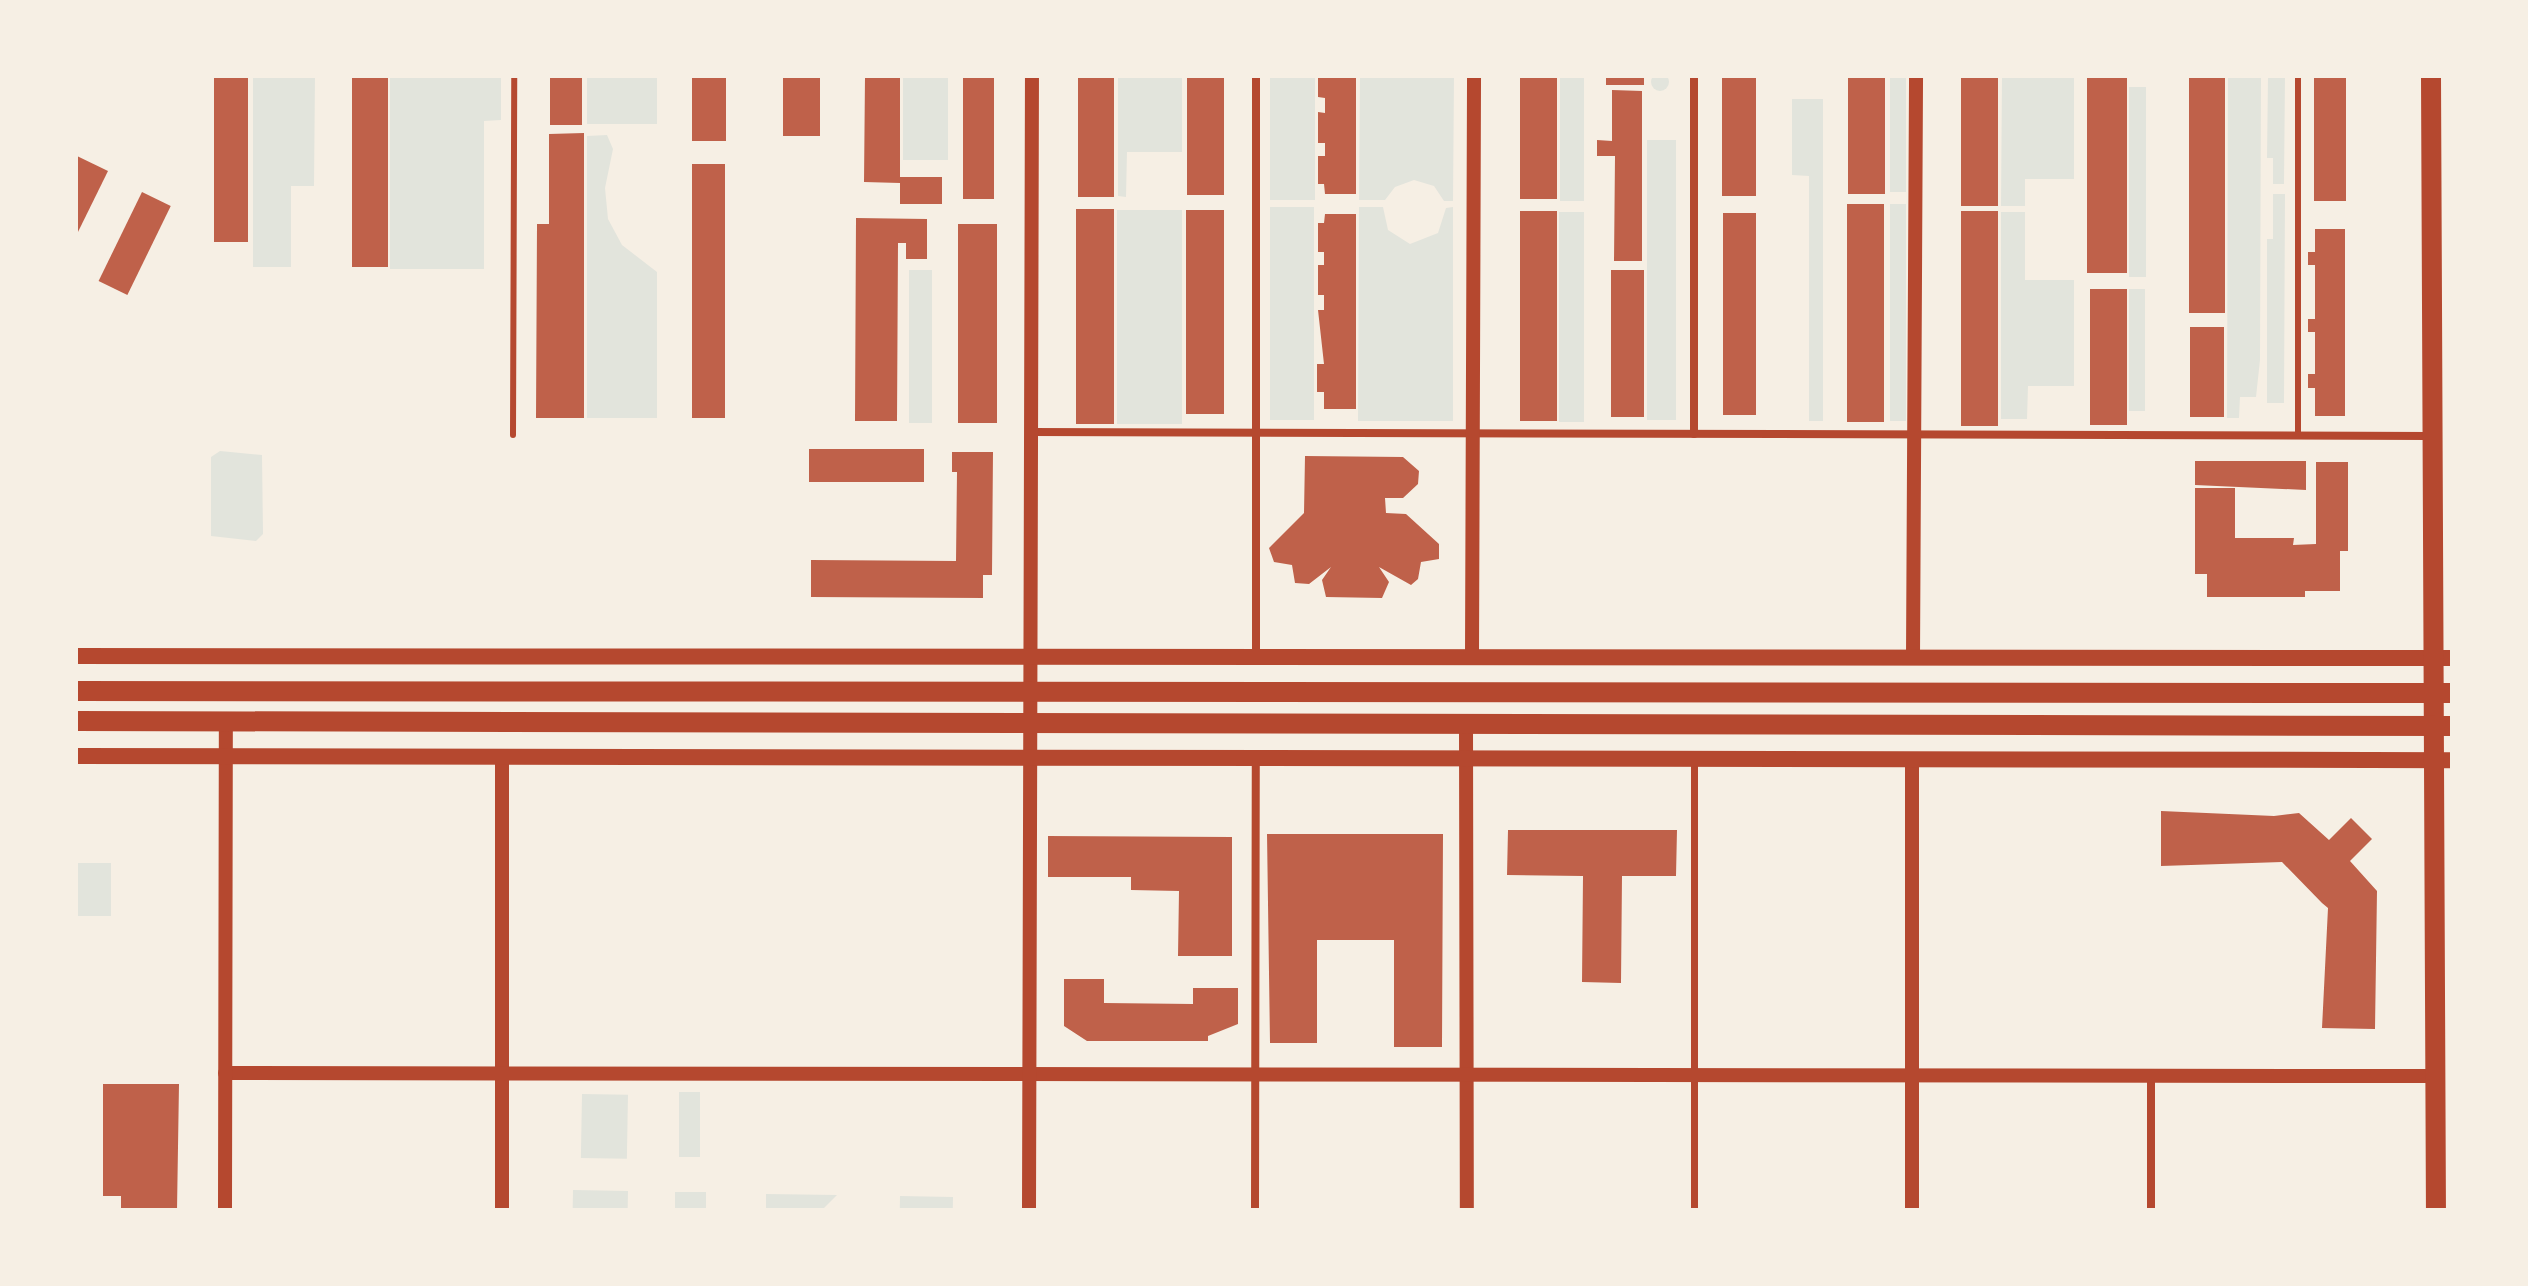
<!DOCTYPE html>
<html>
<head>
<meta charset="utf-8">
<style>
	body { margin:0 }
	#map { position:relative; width:2528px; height:1286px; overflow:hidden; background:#f6efe4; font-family:"Noto Sans",sans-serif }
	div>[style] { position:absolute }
	.green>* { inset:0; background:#e2e4dc; transform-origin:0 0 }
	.round { border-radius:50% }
	.building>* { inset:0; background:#bf614a; transform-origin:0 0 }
	.service>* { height:6px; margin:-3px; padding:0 3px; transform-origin:3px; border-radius:3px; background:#b5482f }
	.pedestrian>* { height:7px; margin:-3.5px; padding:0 3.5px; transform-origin:3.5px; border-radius:3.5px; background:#b5482f }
	.minor>* { height:8px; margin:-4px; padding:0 4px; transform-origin:4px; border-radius:4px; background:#b5482f }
	.tertiary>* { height:14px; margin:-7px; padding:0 7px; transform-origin:7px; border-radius:7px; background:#b5482f }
	.secondary>* { height:16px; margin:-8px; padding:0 8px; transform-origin:8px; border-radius:8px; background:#b5482f }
	.primary>* { height:20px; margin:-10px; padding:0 10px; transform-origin:10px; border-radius:10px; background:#b5482f }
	span { translate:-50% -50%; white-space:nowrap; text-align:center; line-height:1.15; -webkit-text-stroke:7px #f6efe4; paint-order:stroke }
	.frame { position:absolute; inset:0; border:78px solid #f6efe4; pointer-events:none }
</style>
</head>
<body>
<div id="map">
	<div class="green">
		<i class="round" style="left:1651px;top:73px;width:18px;height:18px"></i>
		<i style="clip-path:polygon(253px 76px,315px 76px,314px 186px,291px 186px,291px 267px,253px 267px)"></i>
		<i style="clip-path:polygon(390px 76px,501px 76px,501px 120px,484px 121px,484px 269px,390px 269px)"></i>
		<i style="left:587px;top:76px;width:70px;height:48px"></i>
		<i style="left:903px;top:76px;width:45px;height:84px"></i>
		<i style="clip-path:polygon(1118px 76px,1182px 76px,1182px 152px,1127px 152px,1126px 197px,1118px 196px)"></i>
		<i style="left:1270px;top:76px;width:45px;height:124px"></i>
		<i style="clip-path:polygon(1360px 76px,1454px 76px,1453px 201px,1444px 201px,1434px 186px,1414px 180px,1395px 187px,1385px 200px,1359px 200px)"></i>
		<i style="left:1560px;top:76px;width:24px;height:125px"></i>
		<i style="left:1890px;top:76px;width:16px;height:116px"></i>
		<i style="clip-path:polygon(2002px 76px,2074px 76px,2074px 179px,2025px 179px,2025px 206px,2001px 206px)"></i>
		<i style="clip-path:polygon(2228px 76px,2261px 76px,2260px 360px,2256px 397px,2240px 397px,2239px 418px,2227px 418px)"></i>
		<i style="clip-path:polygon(2268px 76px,2285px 76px,2284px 184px,2273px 184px,2273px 158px,2267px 158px)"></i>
		<i style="left:2129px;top:87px;width:17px;height:190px"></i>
		<i style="clip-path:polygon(1792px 99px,1823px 99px,1823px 421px,1809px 421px,1809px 176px,1792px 175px)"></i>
		<i style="clip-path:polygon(607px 135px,613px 149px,605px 188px,608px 219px,622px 245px,657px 272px,657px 418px,587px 418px,587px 136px)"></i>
		<i style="left:1647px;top:140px;width:29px;height:280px"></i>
		<i style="clip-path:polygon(2273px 194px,2285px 194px,2284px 403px,2267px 403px,2267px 239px,2273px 239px)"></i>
		<i style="left:1890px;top:204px;width:16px;height:217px"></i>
		<i style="left:1270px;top:207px;width:44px;height:213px"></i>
		<i style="clip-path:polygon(1359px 207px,1383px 207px,1388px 230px,1410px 244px,1438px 233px,1446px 208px,1453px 207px,1453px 421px,1358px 421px)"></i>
		<i style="left:1117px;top:210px;width:65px;height:214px"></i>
		<i style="left:1559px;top:212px;width:25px;height:210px"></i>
		<i style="clip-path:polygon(2001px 212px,2025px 212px,2025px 280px,2074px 280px,2074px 386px,2028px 386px,2027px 419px,2001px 419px)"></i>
		<i style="left:909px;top:270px;width:23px;height:153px"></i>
		<i style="left:2129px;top:289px;width:16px;height:122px"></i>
		<i style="clip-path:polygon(220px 451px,262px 455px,263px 534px,256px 541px,211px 536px,211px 457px)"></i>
		<i style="left:76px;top:863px;width:35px;height:53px"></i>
		<i style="left:679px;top:1092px;width:21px;height:65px"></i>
		<i style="left:582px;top:1094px;width:46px;height:64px;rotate:1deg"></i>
		<i style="left:573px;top:1190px;width:55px;height:20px;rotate:1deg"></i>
		<i style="left:675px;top:1192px;width:31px;height:18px"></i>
		<i style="clip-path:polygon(766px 1194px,837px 1195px,822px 1210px,766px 1210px)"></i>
		<i style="left:900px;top:1196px;width:53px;height:14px;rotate:1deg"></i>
	</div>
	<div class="building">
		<i style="left:214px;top:76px;width:34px;height:166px"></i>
		<i style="left:352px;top:76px;width:36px;height:191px"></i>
		<i style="left:550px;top:76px;width:32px;height:49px"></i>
		<i style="left:692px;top:76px;width:34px;height:65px"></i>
		<i style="left:783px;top:76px;width:37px;height:60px"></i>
		<i style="clip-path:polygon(865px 76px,900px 76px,900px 177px,942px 177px,942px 204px,900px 204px,900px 183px,864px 182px)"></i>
		<i style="left:963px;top:76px;width:31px;height:123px"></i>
		<i style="left:1078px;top:76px;width:36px;height:121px"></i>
		<i style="left:1187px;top:76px;width:37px;height:119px"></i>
		<i style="clip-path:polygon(1318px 76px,1356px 76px,1356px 194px,1325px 194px,1324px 184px,1318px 184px,1318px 156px,1325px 156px,1325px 143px,1318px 143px,1318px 112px,1325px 113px,1325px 98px,1318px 97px)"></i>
		<i style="left:1520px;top:76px;width:37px;height:123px"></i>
		<i style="left:1606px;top:76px;width:38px;height:9px"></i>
		<i style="left:1722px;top:76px;width:34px;height:120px"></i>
		<i style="left:1848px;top:76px;width:37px;height:118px"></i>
		<i style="left:1961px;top:76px;width:37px;height:130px"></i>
		<i style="left:2087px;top:76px;width:40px;height:197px"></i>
		<i style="left:2189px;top:76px;width:36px;height:237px"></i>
		<i style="left:2314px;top:76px;width:32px;height:125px"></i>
		<i style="clip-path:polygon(1612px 90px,1642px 91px,1642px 261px,1614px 261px,1615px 156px,1597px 156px,1597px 140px,1612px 141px)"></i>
		<i style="clip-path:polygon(584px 133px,584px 418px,536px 418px,537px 224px,549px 224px,549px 134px)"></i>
		<i style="clip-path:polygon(77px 156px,108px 171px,76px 236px,76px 158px)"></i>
		<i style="left:692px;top:164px;width:33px;height:254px"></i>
		<i style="left:142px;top:192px;width:32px;height:99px;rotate:26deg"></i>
		<i style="left:1847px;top:204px;width:37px;height:218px"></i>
		<i style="left:1076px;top:209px;width:38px;height:215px"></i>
		<i style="left:1186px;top:210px;width:38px;height:204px"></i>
		<i style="left:1520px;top:211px;width:37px;height:210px"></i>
		<i style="left:1961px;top:211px;width:37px;height:215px"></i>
		<i style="left:1723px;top:213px;width:33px;height:202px"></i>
		<i style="clip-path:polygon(1325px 214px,1356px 214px,1356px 409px,1324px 409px,1324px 392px,1317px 392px,1317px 364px,1324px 364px,1318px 310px,1324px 310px,1324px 295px,1318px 295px,1318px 265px,1324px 265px,1324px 252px,1318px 252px,1318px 223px,1324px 223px)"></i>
		<i style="clip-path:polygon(856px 218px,927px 219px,927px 259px,906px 259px,906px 243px,898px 243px,897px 421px,855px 421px)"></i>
		<i style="left:958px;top:224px;width:39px;height:199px"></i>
		<i style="clip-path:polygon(2315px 229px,2345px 229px,2345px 416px,2315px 416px,2315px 388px,2308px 388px,2308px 374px,2315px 374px,2315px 332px,2308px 332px,2308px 319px,2315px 319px,2315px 265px,2308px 265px,2308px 252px,2315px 252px)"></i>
		<i style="left:1611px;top:270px;width:33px;height:147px"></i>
		<i style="left:2090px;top:289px;width:37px;height:136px"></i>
		<i style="left:2190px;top:327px;width:34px;height:90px"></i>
		<i style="left:809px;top:449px;width:115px;height:33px"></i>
		<i style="clip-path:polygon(952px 452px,993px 452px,992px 575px,983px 575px,983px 598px,811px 597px,811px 560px,956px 561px,957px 472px,952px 472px)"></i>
		<i style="clip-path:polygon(1305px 456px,1403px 457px,1419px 471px,1418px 484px,1403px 498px,1385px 498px,1386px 513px,1406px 514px,1439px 544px,1439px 559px,1421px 562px,1418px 579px,1411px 585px,1379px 567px,1389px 582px,1382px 598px,1326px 597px,1322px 580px,1331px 567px,1309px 584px,1295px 583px,1292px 565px,1274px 562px,1269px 548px,1304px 513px)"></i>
		<i style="clip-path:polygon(2195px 461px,2306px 461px,2306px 490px,2195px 485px)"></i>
		<i style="clip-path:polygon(2316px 462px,2348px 462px,2348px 551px,2340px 551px,2340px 591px,2305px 591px,2305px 597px,2207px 597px,2207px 574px,2195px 574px,2195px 488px,2235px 488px,2235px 538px,2294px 538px,2293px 545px,2316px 544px)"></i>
		<i style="clip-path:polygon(2161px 811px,2274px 816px,2299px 813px,2329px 840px,2351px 818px,2372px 839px,2350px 861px,2377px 891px,2375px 1029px,2322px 1028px,2328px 908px,2322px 903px,2282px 862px,2161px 866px)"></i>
		<i style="clip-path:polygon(1508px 830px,1677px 830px,1676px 876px,1622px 876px,1621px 983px,1582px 982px,1583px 876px,1507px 875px)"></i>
		<i style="clip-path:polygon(1267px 834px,1443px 834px,1442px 1047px,1394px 1047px,1394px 940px,1317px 940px,1317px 1043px,1270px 1043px)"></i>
		<i style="clip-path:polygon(1048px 836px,1232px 837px,1232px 956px,1178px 956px,1179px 891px,1131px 890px,1131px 877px,1048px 877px)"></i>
		<i style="clip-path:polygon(1064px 979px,1104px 979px,1104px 1003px,1193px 1004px,1193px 988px,1238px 988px,1238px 1024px,1208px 1036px,1208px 1041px,1087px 1041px,1064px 1026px)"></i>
		<i style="clip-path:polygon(103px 1084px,179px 1084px,177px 1210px,121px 1210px,121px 1196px,103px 1196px)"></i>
	</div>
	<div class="service">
		<i style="left:2298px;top:76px;width:360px;rotate:90deg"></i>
		<i style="left:513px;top:435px;width:359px;rotate:-89.8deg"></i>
	</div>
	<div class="pedestrian">
		<i style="left:1694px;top:1210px;width:450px;rotate:-90deg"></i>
	</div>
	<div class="minor">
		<i style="left:1031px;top:432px;width:1399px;rotate:0.16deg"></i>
		<i style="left:1694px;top:434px;width:358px;rotate:-90deg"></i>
		<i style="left:1256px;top:657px;width:581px;rotate:-90deg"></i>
		<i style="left:1255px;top:1210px;width:451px;rotate:-89.9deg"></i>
		<i style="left:2151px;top:1210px;width:135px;rotate:-90deg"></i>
	</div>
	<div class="tertiary">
		<i style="left:1472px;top:657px;width:581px;rotate:-89.8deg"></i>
		<i style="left:1913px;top:657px;width:581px;rotate:-89.7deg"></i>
		<i style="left:1466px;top:724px;width:486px;rotate:89.9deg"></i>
		<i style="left:502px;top:756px;width:454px;rotate:90deg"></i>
		<i style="left:225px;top:1073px;width:2211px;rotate:0.08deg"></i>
		<i style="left:225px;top:1210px;width:489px;rotate:-89.9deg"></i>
		<i style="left:1029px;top:1210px;width:1134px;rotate:-89.85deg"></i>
		<i style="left:1912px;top:1210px;width:451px;rotate:-90deg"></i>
	</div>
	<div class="secondary">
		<i style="left:76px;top:656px;width:2376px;rotate:0.05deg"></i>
		<i style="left:76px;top:756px;width:2376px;rotate:0.1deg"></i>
	</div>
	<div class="primary">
		<i style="left:2431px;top:76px;width:1134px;rotate:89.75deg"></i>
		<i style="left:76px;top:691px;width:2376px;rotate:0.05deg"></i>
		<i style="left:76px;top:721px;width:2376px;rotate:0.12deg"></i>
	</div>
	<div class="frame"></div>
</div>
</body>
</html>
